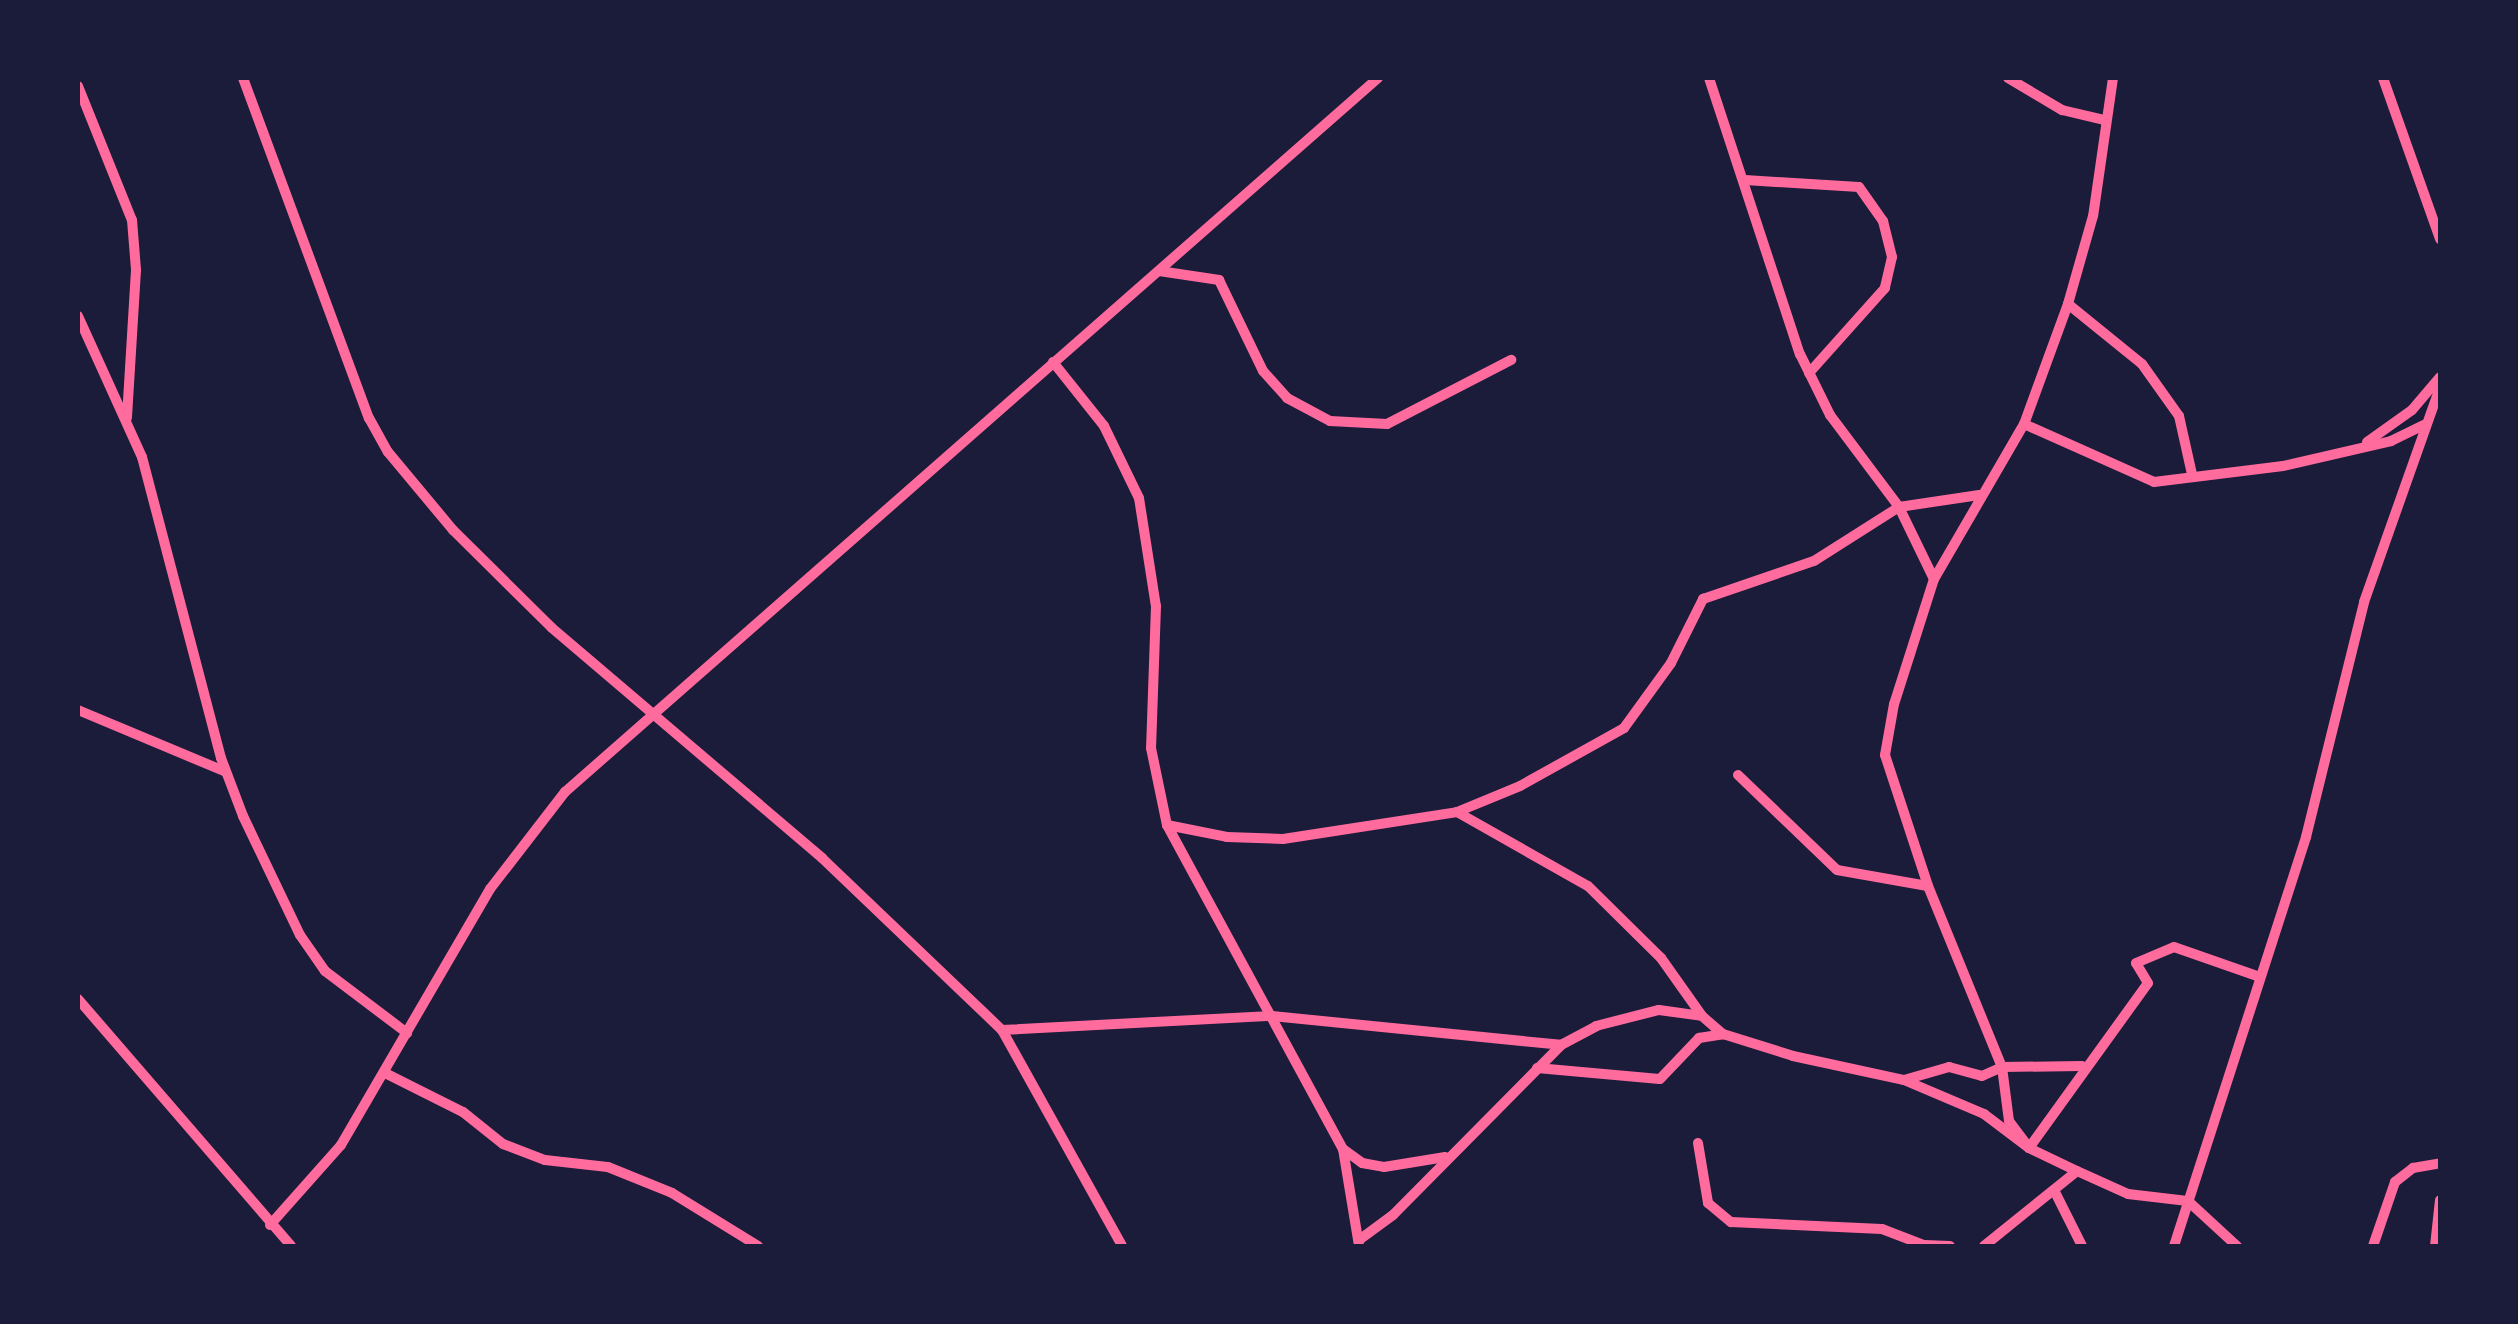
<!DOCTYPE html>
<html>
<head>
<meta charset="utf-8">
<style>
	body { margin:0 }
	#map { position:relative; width:2518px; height:1324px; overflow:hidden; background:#1b1b3a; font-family:"Fira Sans Condensed",sans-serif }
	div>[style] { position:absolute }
	.minor>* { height:10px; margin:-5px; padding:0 5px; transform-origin:5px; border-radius:5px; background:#ff6b9d }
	span { translate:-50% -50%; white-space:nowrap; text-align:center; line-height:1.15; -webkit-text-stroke:9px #1b1b3a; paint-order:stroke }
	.frame { position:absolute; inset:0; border:80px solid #1b1b3a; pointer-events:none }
</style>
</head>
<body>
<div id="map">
	<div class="minor">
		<i style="left:243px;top:78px;width:363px;rotate:69.7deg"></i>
		<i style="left:369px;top:418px;width:39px;rotate:61deg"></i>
		<i style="left:388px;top:452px;width:102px;rotate:50.2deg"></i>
		<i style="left:453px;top:530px;width:139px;rotate:44.7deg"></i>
		<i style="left:552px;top:628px;width:355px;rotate:40.4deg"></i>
		<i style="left:822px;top:858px;width:249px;rotate:43.7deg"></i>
		<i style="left:1002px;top:1030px;width:247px;rotate:60.9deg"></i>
		<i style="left:1709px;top:78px;width:291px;rotate:71.8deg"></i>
		<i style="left:1800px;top:354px;width:68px;rotate:63.8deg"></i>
		<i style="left:1830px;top:415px;width:115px;rotate:53.1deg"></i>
		<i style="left:1899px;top:507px;width:80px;rotate:64.1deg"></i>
		<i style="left:2008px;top:78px;width:63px;rotate:30.7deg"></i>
		<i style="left:2062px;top:110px;width:43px;rotate:13.4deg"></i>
		<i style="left:2113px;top:78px;width:139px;rotate:98.2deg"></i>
		<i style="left:2093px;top:216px;width:91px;rotate:105.9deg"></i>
		<i style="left:2068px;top:304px;width:128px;rotate:110.1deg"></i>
		<i style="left:2024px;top:424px;width:179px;rotate:120.1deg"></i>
		<i style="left:1934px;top:579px;width:131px;rotate:107.7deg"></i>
		<i style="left:1894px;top:704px;width:52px;rotate:100deg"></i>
		<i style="left:1885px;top:755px;width:138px;rotate:71.8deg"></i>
		<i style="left:1928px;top:886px;width:196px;rotate:67.8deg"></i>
		<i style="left:2002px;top:1067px;width:54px;rotate:82.6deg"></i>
		<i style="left:2009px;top:1121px;width:34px;rotate:53deg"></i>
		<i style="left:2029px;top:1148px;width:53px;rotate:25.6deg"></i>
		<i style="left:2077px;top:1171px;width:56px;rotate:24.3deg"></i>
		<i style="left:2128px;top:1194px;width:60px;rotate:6.7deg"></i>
		<i style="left:2188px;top:1201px;width:67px;rotate:42.6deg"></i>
		<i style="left:2383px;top:78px;width:171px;rotate:70.5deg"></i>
		<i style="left:78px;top:86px;width:144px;rotate:68.1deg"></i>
		<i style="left:132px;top:220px;width:50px;rotate:85.4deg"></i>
		<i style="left:136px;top:270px;width:148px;rotate:93.5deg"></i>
		<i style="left:1745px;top:180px;width:114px;rotate:3.5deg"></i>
		<i style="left:1859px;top:187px;width:42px;rotate:54.8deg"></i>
		<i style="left:1883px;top:221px;width:37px;rotate:76deg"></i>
		<i style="left:1892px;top:257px;width:32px;rotate:103deg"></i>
		<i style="left:1885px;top:288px;width:114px;rotate:131.8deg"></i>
		<i style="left:1159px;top:271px;width:61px;rotate:8.5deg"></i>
		<i style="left:1219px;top:280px;width:101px;rotate:64.2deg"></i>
		<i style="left:1263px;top:371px;width:36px;rotate:48deg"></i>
		<i style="left:1287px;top:398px;width:49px;rotate:28.1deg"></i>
		<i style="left:1330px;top:421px;width:57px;rotate:3deg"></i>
		<i style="left:1387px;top:424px;width:140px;rotate:-27.3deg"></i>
		<i style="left:2068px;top:304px;width:95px;rotate:39deg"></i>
		<i style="left:2142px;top:364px;width:64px;rotate:54.6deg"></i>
		<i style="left:2179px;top:416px;width:59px;rotate:77.4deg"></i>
		<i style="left:78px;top:316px;width:155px;rotate:65.6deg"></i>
		<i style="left:142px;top:457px;width:311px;rotate:75.3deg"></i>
		<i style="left:221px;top:758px;width:62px;rotate:69.2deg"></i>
		<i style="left:243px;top:816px;width:132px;rotate:64.4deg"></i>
		<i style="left:300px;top:935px;width:44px;rotate:55.2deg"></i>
		<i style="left:325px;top:971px;width:103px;rotate:37.1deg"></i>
		<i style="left:1053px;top:362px;width:82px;rotate:51.4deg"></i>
		<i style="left:1104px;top:426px;width:80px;rotate:64.1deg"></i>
		<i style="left:1139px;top:498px;width:109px;rotate:81.1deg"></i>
		<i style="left:1156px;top:606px;width:142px;rotate:92deg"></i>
		<i style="left:1151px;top:748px;width:79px;rotate:78.3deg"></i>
		<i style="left:1167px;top:825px;width:369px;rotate:61.5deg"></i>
		<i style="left:1343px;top:1149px;width:98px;rotate:80.6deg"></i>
		<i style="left:2024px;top:424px;width:142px;rotate:24deg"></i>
		<i style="left:2154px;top:482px;width:130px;rotate:-7.1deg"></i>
		<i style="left:2283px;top:466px;width:111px;rotate:-13deg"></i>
		<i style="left:2391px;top:441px;width:37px;rotate:-26deg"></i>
		<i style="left:2367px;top:442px;width:55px;rotate:-35.4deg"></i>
		<i style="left:2412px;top:410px;width:43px;rotate:-49.7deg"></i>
		<i style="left:78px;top:710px;width:160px;rotate:22.7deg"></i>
		<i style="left:1738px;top:775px;width:137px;rotate:43.8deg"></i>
		<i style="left:1837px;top:870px;width:92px;rotate:10deg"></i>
		<i style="left:1457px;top:812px;width:150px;rotate:29.5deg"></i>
		<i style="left:1588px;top:886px;width:103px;rotate:44.6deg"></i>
		<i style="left:1661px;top:958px;width:71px;rotate:54.7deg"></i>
		<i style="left:1167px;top:825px;width:61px;rotate:11.3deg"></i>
		<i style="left:1227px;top:837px;width:56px;rotate:2deg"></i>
		<i style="left:1283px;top:839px;width:176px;rotate:-8.8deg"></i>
		<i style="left:1457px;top:812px;width:68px;rotate:-22.4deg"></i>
		<i style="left:1520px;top:786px;width:119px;rotate:-29.1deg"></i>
		<i style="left:1624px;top:728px;width:80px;rotate:-54.1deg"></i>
		<i style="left:1671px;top:663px;width:72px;rotate:-63.4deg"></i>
		<i style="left:1703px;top:599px;width:117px;rotate:-18.9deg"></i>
		<i style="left:1814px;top:561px;width:101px;rotate:-32.4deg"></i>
		<i style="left:1899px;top:507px;width:81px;rotate:-8.5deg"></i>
		<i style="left:78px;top:999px;width:326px;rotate:49.2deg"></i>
		<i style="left:1002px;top:1030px;width:270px;rotate:-3deg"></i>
		<i style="left:1272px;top:1016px;width:290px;rotate:5.7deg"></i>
		<i style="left:1561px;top:1045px;width:40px;rotate:-28deg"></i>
		<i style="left:1596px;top:1026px;width:65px;rotate:-14.3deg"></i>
		<i style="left:1659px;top:1010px;width:43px;rotate:7.9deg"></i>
		<i style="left:1702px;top:1016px;width:28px;rotate:41deg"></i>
		<i style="left:1723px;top:1034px;width:73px;rotate:17.4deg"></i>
		<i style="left:1793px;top:1056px;width:114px;rotate:12.2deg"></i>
		<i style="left:1904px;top:1080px;width:87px;rotate:23deg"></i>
		<i style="left:1984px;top:1114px;width:56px;rotate:37.1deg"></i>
		<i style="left:2029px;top:1148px;width:203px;rotate:-54.2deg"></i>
		<i style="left:2148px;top:983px;width:23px;rotate:-121deg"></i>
		<i style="left:2136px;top:963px;width:41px;rotate:-22.8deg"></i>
		<i style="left:2174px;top:947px;width:91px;rotate:19.2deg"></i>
		<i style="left:1537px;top:1068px;width:123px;rotate:5.1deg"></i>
		<i style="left:1660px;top:1079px;width:57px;rotate:-46.4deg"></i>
		<i style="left:1699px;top:1038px;width:24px;rotate:-9deg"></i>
		<i style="left:385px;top:1073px;width:87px;rotate:26.6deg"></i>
		<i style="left:463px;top:1112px;width:51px;rotate:38.7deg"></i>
		<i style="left:503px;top:1144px;width:45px;rotate:20.9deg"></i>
		<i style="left:545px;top:1160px;width:63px;rotate:6.3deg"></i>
		<i style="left:608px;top:1167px;width:69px;rotate:22.1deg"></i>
		<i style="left:672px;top:1193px;width:101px;rotate:31.6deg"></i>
		<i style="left:1904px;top:1080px;width:47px;rotate:-16.1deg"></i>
		<i style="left:1949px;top:1067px;width:34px;rotate:15deg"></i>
		<i style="left:1982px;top:1076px;width:22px;rotate:-24deg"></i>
		<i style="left:2002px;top:1067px;width:80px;rotate:-0.7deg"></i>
		<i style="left:1698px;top:1143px;width:61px;rotate:80.5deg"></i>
		<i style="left:1708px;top:1203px;width:30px;rotate:40deg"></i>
		<i style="left:1731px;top:1222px;width:151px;rotate:2.7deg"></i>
		<i style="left:1882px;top:1229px;width:45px;rotate:20.9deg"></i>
		<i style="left:1924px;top:1245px;width:26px;rotate:2deg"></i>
		<i style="left:1343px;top:1149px;width:24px;rotate:36deg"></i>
		<i style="left:1362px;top:1163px;width:22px;rotate:10deg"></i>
		<i style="left:1384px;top:1167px;width:62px;rotate:-9.3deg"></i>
		<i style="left:2054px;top:1190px;width:63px;rotate:63.4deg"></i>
		<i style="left:270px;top:1225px;width:107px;rotate:-48.4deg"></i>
		<i style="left:341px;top:1145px;width:296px;rotate:-59.8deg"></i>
		<i style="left:490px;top:889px;width:123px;rotate:-52.3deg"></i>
		<i style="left:565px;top:792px;width:1082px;rotate:-41.29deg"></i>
		<i style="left:1359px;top:1240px;width:42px;rotate:-36.3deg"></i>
		<i style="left:1393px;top:1215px;width:239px;rotate:-45.3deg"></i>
		<i style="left:1984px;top:1246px;width:119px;rotate:-38.9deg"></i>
		<i style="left:2174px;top:1246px;width:430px;rotate:-72.1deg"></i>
		<i style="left:2306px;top:837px;width:242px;rotate:-76.1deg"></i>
		<i style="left:2364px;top:602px;width:228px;rotate:-70.5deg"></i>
		<i style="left:2373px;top:1246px;width:68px;rotate:-71deg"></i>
		<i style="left:2395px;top:1182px;width:23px;rotate:-38deg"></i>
		<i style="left:2413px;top:1168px;width:27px;rotate:-10deg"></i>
		<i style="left:2435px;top:1246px;width:46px;rotate:-83.8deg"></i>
	</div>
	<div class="frame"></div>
</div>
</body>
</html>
